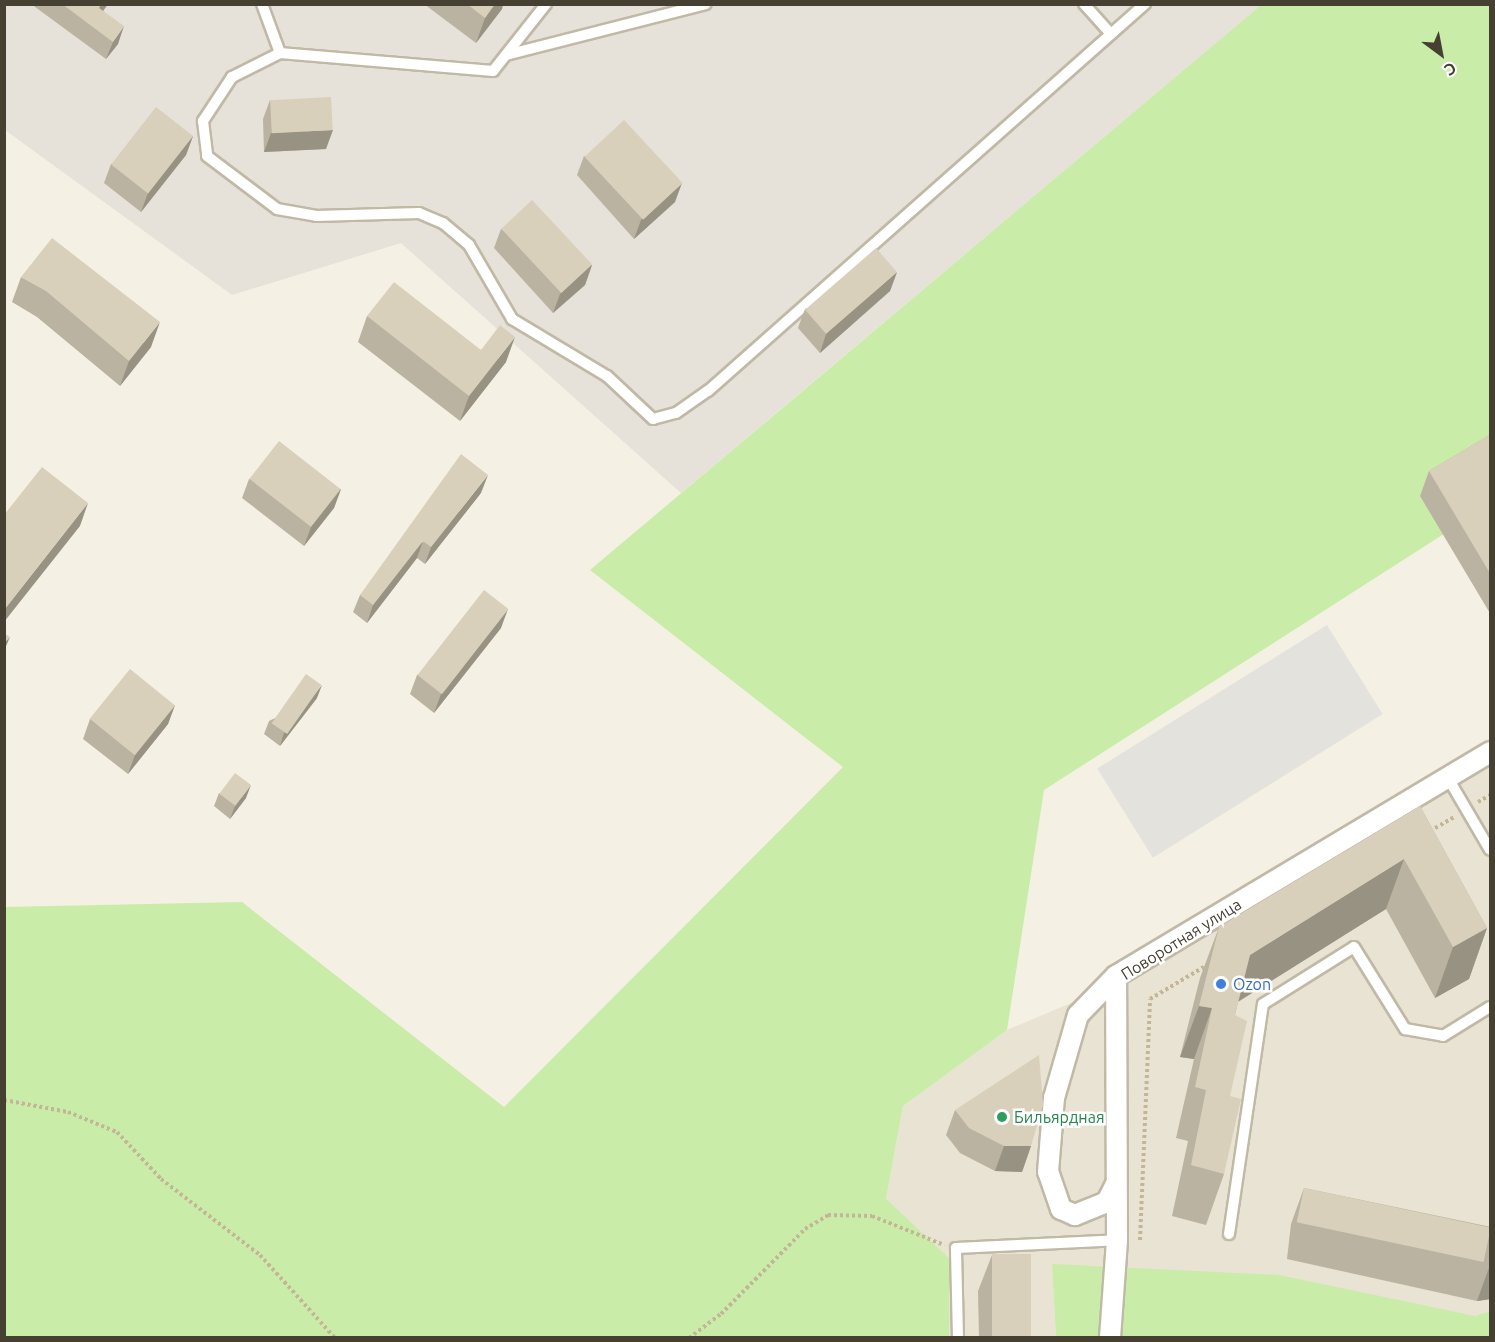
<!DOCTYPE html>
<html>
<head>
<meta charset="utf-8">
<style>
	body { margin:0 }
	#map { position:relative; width:1495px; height:1342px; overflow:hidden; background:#f4f0e4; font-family:Ubuntu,sans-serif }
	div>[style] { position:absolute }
	.residential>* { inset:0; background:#e8e3d2 }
	.industrial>* { inset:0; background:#e6e1d9 }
	.green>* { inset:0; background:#c9eca9 }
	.parking>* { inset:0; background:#e4e2dd; transform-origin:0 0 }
	.path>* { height:4px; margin-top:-2px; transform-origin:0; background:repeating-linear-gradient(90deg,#c3b696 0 3px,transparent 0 6px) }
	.roads { filter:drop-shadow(2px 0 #c0b9a6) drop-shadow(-2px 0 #c0b9a6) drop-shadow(0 2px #c0b9a6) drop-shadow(0 -2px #c0b9a6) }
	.service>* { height:10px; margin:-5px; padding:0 5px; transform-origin:5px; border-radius:5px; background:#fff }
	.minor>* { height:20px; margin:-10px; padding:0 10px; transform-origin:10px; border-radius:10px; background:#fff }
	.wall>* { inset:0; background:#bbb3a1 }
	.shaded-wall>* { inset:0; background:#989283 }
	.building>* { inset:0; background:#d9d0bb; transform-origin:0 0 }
	.dots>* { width:16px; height:16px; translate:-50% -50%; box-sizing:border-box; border:3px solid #fff; border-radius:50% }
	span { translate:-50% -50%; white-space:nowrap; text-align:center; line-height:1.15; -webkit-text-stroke:5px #fff; paint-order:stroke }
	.street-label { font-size:16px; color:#464033 }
	.shop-label { font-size:16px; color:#366cbe }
	.left { translate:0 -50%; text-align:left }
	.leisure-label { font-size:16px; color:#27864d }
	.frame { position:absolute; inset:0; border:6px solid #464033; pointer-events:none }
	.north { position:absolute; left:1411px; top:24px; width:60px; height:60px; -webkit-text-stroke:4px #fff; paint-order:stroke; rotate:148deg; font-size:16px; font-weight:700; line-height:24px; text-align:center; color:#464033 }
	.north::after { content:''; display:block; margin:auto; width:21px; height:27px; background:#464033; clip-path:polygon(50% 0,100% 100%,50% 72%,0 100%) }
</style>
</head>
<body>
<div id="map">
	<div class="residential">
		<i style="clip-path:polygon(1490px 766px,1490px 1311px,1475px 1316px,1052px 1265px,1056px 1337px,949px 1337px,949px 1258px,886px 1200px,903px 1106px,1007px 1030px,1147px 971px)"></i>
	</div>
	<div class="industrial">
		<i style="clip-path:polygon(5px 5px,1261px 5px,681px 493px,401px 243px,232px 295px,5px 130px)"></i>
	</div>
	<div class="green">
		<i style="clip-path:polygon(1261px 5px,1490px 5px,1490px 605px,1447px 532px,1044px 790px,1007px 1030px,903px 1106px,886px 1199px,949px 1258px,949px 1337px,5px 1337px,4px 907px,242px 902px,504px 1107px,843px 767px,590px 570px)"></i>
		<i style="clip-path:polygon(1052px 1264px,1279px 1275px,1475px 1316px,1490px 1311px,1490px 1337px,1056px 1337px)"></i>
	</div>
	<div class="parking">
		<i style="left:1327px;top:625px;width:105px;height:271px;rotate:58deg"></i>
	</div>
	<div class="path">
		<i style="left:1478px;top:802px;width:14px;rotate:-30deg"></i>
		<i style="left:1430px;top:831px;width:28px;rotate:-30deg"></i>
		<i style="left:4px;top:1100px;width:65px;rotate:10.6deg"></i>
		<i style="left:68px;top:1112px;width:53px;rotate:22.2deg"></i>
		<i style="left:117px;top:1132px;width:64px;rotate:46.9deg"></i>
		<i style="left:161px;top:1179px;width:125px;rotate:37.5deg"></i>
		<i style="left:260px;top:1255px;width:112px;rotate:47.9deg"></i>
		<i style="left:1140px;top:1240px;width:241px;rotate:-87.6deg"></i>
		<i style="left:1150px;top:999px;width:66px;rotate:-30.8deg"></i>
		<i style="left:689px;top:1338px;width:40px;rotate:-37deg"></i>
		<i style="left:721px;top:1314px;width:120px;rotate:-45.3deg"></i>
		<i style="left:805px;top:1229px;width:27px;rotate:-31deg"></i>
		<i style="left:828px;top:1215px;width:44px;rotate:1.3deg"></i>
		<i style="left:872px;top:1216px;width:78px;rotate:21.9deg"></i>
	</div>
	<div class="roads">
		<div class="service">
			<i style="left:262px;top:4px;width:52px;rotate:69.8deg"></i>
			<i style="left:546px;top:4px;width:85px;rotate:128.3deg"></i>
			<i style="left:493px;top:71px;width:214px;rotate:-175.2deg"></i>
			<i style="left:280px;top:53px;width:54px;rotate:153.4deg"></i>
			<i style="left:232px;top:77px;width:53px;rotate:123.4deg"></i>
			<i style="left:203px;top:121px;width:35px;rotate:83deg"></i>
			<i style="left:207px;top:156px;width:88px;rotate:37.1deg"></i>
			<i style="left:277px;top:209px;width:40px;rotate:10deg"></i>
			<i style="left:316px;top:216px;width:103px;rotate:-1.7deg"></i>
			<i style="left:419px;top:213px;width:26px;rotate:23deg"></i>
			<i style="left:443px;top:223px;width:34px;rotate:40deg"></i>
			<i style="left:469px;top:245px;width:86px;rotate:59.8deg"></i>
			<i style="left:512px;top:319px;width:111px;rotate:31deg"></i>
			<i style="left:607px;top:376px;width:63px;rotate:43.1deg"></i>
			<i style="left:653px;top:419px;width:24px;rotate:-15deg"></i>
			<i style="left:676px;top:413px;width:39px;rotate:-35deg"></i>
			<i style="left:708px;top:391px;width:584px;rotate:-41.53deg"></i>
			<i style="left:1084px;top:4px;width:40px;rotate:48deg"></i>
			<i style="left:506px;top:55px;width:206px;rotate:-14.3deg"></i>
			<i style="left:1448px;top:778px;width:83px;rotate:59.7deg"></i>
			<i style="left:1229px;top:1234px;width:232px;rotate:-81.6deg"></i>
			<i style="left:1263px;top:1004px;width:107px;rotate:-32.1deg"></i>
			<i style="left:1354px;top:947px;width:97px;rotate:58.1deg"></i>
			<i style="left:1405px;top:1029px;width:39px;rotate:10deg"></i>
			<i style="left:1443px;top:1036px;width:55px;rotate:-31.7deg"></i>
			<i style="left:958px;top:1338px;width:90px;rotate:-91.3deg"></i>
			<i style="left:956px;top:1248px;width:161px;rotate:-2.8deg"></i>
		</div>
		<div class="minor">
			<i style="left:1116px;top:1184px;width:20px;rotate:117deg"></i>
			<i style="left:1107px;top:1202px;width:35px;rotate:158deg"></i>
			<i style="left:1075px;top:1215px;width:15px;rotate:-157deg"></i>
			<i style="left:1061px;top:1209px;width:39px;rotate:-109deg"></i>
			<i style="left:1048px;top:1172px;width:74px;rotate:-85.4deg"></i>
			<i style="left:1054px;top:1098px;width:86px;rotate:-73.9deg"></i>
			<i style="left:1078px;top:1015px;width:54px;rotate:-45.7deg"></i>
			<i style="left:1116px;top:976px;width:436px;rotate:-30.9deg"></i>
			<i style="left:1110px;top:1338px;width:98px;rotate:-85.9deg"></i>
			<i style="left:1117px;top:1240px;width:264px;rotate:-90.2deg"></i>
		</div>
	</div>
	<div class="wall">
		<i style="clip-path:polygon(31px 4px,108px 4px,103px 11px,118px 44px,106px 59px)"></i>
		<i style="clip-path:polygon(424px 4px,503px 4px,502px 9px,476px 43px)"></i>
		<i style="clip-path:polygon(270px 100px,326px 149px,264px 152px,263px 119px)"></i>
		<i style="clip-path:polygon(193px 136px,186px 155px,141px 212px,104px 183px,111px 164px)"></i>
		<i style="clip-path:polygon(584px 156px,675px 202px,634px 239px,577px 175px)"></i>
		<i style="clip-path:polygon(501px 229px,592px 265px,585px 285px,553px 313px,494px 248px)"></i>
		<i style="clip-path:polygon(897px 272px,890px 291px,820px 353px,798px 328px,805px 309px)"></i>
		<i style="clip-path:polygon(21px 277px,151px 347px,120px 386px,37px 317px,12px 302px)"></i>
		<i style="clip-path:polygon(367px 316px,481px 350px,506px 362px,460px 421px,358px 342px)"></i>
		<i style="clip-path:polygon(1491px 434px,1491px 615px,1420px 496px,1429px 471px)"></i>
		<i style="clip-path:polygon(249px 479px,341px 489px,334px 508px,304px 546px,242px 498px)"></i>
		<i style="clip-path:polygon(481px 493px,425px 564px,417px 558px,367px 623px,353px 612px,360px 595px)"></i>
		<i style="clip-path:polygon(501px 628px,434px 713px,410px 694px,417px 675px)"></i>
		<i style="clip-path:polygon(317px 698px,280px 746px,264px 734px,269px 721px)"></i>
		<i style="clip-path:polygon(175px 705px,168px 724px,128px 774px,83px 739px,90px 719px)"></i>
		<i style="clip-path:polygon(219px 793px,246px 798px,230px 819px,214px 806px)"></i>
		<i style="clip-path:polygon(1420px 806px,1487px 928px,1469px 979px,1435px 998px,1386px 909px,1238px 1002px,1235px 1015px,1224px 1174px,1206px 1225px,1172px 1216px,1188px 1141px,1176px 1138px,1194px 1059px,1180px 1057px,1200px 978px,1219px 927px)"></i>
		<i style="clip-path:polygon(955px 1110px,1031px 1146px,1022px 1172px,995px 1171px,960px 1153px,946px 1135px)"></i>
		<i style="clip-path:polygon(1304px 1188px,1491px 1227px,1491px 1299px,1477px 1301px,1287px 1259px,1291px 1224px)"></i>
		<i style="clip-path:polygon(992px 1255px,1031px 1338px,979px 1338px,978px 1291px)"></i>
	</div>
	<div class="shaded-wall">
		<i style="clip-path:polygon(101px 4px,108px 4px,92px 26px,99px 8px)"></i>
		<i style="clip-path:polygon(495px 4px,503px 4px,502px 9px,476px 43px,485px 18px)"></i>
		<i style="clip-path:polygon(124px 26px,118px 44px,106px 59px,113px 42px)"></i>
		<i style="clip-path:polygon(333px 130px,326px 149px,264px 152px,271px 133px)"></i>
		<i style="clip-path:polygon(193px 136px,186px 155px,141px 212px,148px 193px)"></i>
		<i style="clip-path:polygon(682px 183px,675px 202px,634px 239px,641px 220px)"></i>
		<i style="clip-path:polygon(592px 265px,585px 285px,553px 313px,560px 294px)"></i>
		<i style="clip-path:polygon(897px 272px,890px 291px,820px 353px,826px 334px)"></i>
		<i style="clip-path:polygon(160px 322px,151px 347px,120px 386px,129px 361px)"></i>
		<i style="clip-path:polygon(515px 337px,506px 362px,460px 421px,469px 396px)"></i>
		<i style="clip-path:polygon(488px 475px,481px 493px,425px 564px,431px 547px)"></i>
		<i style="clip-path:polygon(341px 489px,334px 508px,304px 546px,311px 527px)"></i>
		<i style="clip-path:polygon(88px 503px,80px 526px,4px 622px,4px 610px)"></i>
		<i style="clip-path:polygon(423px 541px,417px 558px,367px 623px,373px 605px)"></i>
		<i style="clip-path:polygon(508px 609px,501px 628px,434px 713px,441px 694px)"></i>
		<i style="clip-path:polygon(10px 637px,4px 651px,4px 643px)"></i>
		<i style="clip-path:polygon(322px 685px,317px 698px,280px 746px,284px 733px)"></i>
		<i style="clip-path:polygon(175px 705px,168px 724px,128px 774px,135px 755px)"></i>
		<i style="clip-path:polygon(251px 785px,246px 798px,230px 819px,235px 806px)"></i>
		<i style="clip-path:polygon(1404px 859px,1386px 909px,1231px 1006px,1250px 955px)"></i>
		<i style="clip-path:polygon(1487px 928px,1469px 979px,1435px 998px,1453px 947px)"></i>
		<i style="clip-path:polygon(1199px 1006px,1212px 1008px,1194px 1059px,1180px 1057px)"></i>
		<i style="clip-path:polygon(1004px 1146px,1031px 1146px,1022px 1172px,995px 1171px)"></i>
		<i style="clip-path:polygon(1490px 1265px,1491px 1299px,1477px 1301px)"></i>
	</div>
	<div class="building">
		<i style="clip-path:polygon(62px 4px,101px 4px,99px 8px,124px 26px,113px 42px)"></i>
		<i style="clip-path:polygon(467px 4px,495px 4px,485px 18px)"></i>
		<i style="left:331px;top:97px;width:33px;height:61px;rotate:87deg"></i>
		<i style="left:156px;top:107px;width:47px;height:73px;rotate:38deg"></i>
		<i style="left:624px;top:120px;width:86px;height:54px;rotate:47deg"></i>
		<i style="left:532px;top:200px;width:88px;height:42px;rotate:47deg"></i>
		<i style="clip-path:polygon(52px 238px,160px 322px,129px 361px,46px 291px,21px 277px)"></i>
		<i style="left:876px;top:248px;width:32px;height:94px;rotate:49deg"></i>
		<i style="clip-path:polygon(394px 282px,481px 350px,500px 325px,515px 337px,469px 396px,367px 316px)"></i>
		<i style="clip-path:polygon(1491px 434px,1491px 575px,1429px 471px)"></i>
		<i style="left:279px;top:441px;width:78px;height:48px;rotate:38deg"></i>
		<i style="clip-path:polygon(461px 454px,488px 475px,431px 547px,423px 541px,373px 605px,360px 595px)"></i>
		<i style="clip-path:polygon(42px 467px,88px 503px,4px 610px,4px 515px)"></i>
		<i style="left:484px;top:590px;width:31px;height:108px;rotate:38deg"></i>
		<i style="clip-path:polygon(4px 633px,10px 637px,4px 643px)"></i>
		<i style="left:130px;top:669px;width:58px;height:64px;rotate:39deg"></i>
		<i style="left:306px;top:674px;width:19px;height:60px;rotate:35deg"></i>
		<i style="left:235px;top:773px;width:20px;height:26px;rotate:37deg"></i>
		<i style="clip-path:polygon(1420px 806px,1487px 928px,1453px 947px,1404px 859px,1250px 955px,1235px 1015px,1247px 1021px,1230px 1096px,1241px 1099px,1224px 1174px,1191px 1165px,1206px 1090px,1195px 1087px,1212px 1008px,1199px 1006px,1219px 927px)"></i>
		<i style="clip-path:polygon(1039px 1055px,1043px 1105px,1031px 1146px,1004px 1146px,969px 1128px,955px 1110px)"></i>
		<i style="left:1304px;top:1188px;width:191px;height:35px;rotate:12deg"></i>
		<i style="left:1031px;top:1254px;width:84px;height:39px;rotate:90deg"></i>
	</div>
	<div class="dots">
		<i style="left:1221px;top:984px;background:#3f7fe0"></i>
		<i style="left:1002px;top:1117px;background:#2e9e5b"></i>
	</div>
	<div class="street-label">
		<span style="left:1181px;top:939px;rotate:-32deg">Поворотная улица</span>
	</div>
	<div class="shop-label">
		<span class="left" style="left:1233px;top:984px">Ozon</span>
	</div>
	<div class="leisure-label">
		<span class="left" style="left:1014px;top:1117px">Бильярдная</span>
	</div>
	<div class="frame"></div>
	<div class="north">С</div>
</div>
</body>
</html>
